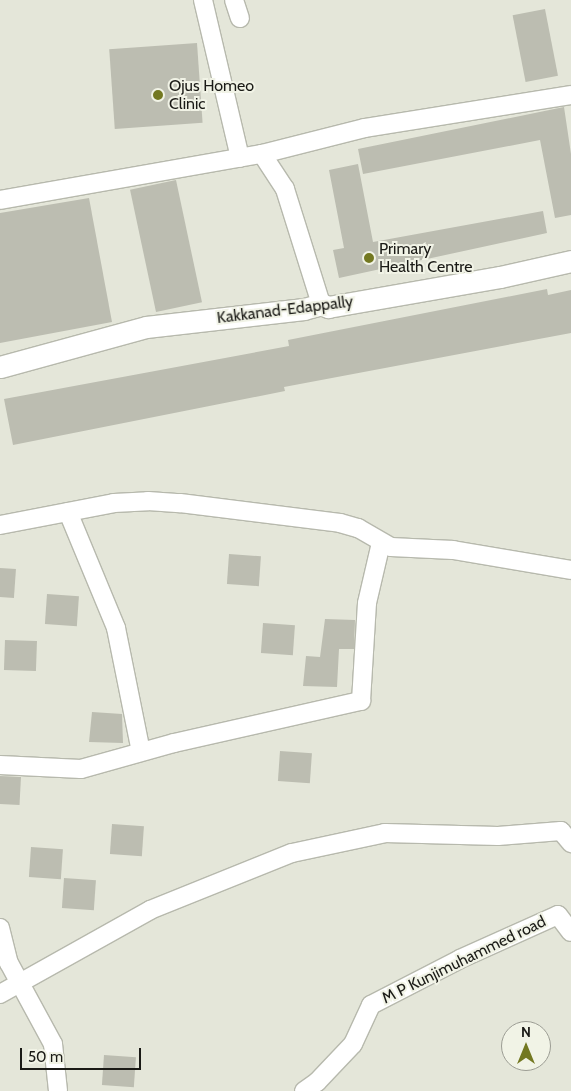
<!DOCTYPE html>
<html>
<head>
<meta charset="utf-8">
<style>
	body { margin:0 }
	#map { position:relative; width:571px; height:1091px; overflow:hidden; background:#e4e6d9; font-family:Cabin,sans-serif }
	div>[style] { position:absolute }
	.building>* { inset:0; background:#bcbdb1; transform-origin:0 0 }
	.roads { filter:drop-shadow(1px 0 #b7b9ad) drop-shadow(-1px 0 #b7b9ad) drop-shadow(0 1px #b7b9ad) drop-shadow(0 -1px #b7b9ad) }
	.minor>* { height:18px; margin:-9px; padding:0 9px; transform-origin:9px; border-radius:9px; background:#fff }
	.tertiary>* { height:21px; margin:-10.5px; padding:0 10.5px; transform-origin:10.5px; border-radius:10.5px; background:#fff }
	.dots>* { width:14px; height:14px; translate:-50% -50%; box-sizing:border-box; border:2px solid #f1f3e6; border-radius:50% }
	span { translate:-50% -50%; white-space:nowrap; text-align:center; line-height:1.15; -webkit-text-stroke:4px #f1f3e6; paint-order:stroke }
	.poi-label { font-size:16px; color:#1a1a16 }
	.left { translate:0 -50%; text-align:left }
	.street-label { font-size:16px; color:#1a1a16 }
	.north { position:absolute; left:501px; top:1021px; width:50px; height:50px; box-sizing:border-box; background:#f1f3e6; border:1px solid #9b9c93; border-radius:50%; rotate:0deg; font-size:14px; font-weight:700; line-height:20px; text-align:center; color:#1a1a16 }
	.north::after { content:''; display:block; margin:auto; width:18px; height:22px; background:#737821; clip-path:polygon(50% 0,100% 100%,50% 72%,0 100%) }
	.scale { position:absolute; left:20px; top:1048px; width:121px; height:22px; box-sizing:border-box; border:2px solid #1a1a16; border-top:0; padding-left:6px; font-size:15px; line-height:18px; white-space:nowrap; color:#1a1a16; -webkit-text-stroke:4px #f1f3e6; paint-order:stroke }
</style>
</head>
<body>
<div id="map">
	<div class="building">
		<i style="left:545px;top:9px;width:68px;height:33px;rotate:79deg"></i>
		<i style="left:197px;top:43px;width:80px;height:88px;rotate:86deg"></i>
		<i style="clip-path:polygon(564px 107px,571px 154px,571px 215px,555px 218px,540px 140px,363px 174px,358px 149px)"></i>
		<i style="clip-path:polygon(358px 164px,373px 242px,543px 211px,547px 233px,339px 278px,333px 250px,344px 248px,329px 170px)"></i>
		<i style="left:176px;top:180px;width:125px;height:47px;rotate:78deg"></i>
		<i style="clip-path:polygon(89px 198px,112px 322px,0 343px,0 213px)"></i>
		<i style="clip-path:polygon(547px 289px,548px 295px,571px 290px,571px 333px,284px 387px,285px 391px,13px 445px,4px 399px,289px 346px,288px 340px)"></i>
		<i style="left:229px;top:554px;width:32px;height:30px;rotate:4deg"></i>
		<i style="left:0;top:568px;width:16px;height:29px;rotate:4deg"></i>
		<i style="left:47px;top:594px;width:32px;height:30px;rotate:4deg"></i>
		<i style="clip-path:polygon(325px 619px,355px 620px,354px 649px,339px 649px,337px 687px,303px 686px,306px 656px,320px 657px)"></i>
		<i style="left:263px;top:623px;width:32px;height:30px;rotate:4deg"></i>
		<i style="left:5px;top:640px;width:32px;height:30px;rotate:2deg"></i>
		<i style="clip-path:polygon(92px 712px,122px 714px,123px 743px,89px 742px)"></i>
		<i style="left:280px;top:751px;width:32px;height:30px;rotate:4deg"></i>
		<i style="left:0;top:776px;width:21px;height:28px;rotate:3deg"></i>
		<i style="left:112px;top:824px;width:32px;height:30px;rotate:4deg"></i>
		<i style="left:31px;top:847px;width:32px;height:30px;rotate:4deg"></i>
		<i style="left:64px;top:878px;width:32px;height:30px;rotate:4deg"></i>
		<i style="left:104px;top:1055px;width:32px;height:30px;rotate:4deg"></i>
	</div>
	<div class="roads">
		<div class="minor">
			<i style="left:203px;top:0;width:162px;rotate:76.8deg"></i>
			<i style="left:234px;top:0;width:19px;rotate:72deg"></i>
			<i style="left:0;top:200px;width:266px;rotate:-10deg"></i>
			<i style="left:321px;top:304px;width:121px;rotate:-107.4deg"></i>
			<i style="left:285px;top:189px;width:42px;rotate:-123.3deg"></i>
			<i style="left:262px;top:154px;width:106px;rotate:-14.2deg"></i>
			<i style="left:365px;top:128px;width:209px;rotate:-9.1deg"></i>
			<i style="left:68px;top:512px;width:126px;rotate:67.5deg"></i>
			<i style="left:116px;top:628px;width:126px;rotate:78.6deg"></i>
			<i style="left:0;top:525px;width:116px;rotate:-10.9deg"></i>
			<i style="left:114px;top:503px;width:34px;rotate:-3deg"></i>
			<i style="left:148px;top:501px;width:32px;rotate:4deg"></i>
			<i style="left:180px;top:503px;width:161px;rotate:7.1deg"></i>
			<i style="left:340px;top:523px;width:19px;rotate:16deg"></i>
			<i style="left:358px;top:528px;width:38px;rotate:30deg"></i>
			<i style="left:391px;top:547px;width:62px;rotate:2.8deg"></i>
			<i style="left:453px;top:550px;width:120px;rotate:9.6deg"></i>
			<i style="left:0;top:765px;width:81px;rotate:2.8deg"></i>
			<i style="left:81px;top:769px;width:97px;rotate:-15.6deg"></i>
			<i style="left:174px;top:743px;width:192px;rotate:-12.7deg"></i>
			<i style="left:361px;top:701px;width:98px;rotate:-86.5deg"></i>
			<i style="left:367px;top:603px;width:62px;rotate:-76.9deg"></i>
			<i style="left:0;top:928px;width:36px;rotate:76deg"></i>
			<i style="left:9px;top:963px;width:92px;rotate:61.5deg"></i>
			<i style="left:53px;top:1044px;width:47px;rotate:83.9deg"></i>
			<i style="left:0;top:994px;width:172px;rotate:-29.2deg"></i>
			<i style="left:150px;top:910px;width:153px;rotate:-21.9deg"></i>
			<i style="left:292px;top:853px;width:95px;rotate:-12.1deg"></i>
			<i style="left:385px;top:833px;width:113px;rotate:1.5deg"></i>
			<i style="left:498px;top:836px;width:63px;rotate:-4.5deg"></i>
			<i style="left:561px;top:831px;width:16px;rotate:50deg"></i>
			<i style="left:304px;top:1091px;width:16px;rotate:-35deg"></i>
			<i style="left:317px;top:1082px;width:52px;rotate:-46.5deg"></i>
			<i style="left:353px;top:1044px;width:43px;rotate:-65.2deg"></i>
			<i style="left:371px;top:1005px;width:100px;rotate:-27.3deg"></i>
			<i style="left:460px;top:959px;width:107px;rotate:-24.2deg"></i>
			<i style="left:558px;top:915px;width:21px;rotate:53deg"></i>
		</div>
		<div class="tertiary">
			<i style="left:0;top:367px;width:151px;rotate:-15.3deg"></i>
			<i style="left:146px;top:327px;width:159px;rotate:-6.5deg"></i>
			<i style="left:304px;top:309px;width:18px;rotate:-16deg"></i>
			<i style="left:321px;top:304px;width:8px;rotate:23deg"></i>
			<i style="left:328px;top:307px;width:175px;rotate:-9.9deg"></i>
			<i style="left:500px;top:277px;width:73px;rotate:-12.7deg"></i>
		</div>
	</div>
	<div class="dots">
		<i style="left:158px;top:95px;background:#737821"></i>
		<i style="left:369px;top:258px;background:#737821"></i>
	</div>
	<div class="poi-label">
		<span class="left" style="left:169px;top:95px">Ojus Homeo<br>Clinic</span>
		<span class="left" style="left:379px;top:258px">Primary<br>Health Centre</span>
	</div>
	<div class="street-label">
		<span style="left:285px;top:310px;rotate:-7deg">Kakkanad-Edappally</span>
		<span style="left:464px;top:960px;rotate:-26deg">M P Kunjimuhammed road</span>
	</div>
	<div class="north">N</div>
	<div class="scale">50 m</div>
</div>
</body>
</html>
